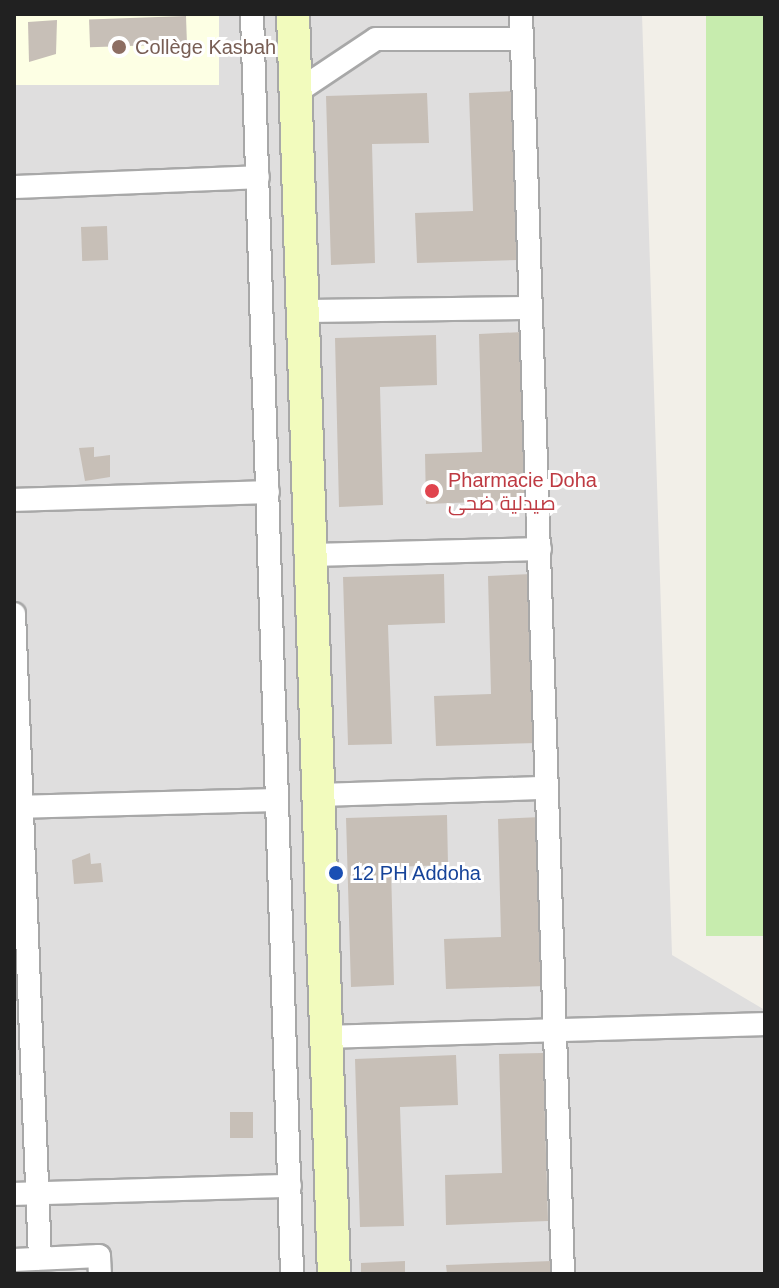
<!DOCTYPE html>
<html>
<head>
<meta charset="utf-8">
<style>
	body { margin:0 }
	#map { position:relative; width:779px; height:1288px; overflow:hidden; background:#f2efe8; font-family:Helvetica,Cairo,sans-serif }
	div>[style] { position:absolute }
	.residential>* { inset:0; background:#dfdede }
	.education>* { inset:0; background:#fdffe4; transform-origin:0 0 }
	.grass>* { inset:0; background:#c7ecae; transform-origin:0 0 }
	.building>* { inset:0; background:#c7bfb7; transform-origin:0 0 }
	.roads { filter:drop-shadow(2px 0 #a8a8a8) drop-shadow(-2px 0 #a8a8a8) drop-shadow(0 2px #a8a8a8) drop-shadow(0 -2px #a8a8a8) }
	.street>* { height:22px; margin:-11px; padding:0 11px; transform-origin:11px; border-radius:11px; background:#fff }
	.secondary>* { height:32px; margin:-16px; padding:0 16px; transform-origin:16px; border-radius:16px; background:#f2fbbd }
	.dots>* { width:22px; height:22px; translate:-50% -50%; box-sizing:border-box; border:4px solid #fff; border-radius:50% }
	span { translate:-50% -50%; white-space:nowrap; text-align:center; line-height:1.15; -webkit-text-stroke:6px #fff; paint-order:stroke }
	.education-label { font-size:20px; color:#785e54 }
	.left { translate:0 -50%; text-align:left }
	.health-label { font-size:20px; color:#be3a42 }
	.transit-label { font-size:20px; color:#164399 }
	.frame { position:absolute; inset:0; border:16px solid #212121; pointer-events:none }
</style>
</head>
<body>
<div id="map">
	<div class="residential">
		<i style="clip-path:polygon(14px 14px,642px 14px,672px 955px,765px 1010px,765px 1274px,14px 1274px)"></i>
	</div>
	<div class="education">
		<i style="left:15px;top:14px;width:204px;height:71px"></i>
	</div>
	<div class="grass">
		<i style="left:706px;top:14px;width:59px;height:922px"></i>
	</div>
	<div class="building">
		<i style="left:186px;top:16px;width:28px;height:97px;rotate:88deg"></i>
		<i style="clip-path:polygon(57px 20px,56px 54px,29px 62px,28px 22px)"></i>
		<i style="clip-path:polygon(513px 91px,518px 260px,417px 263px,415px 213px,473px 211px,469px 93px)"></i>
		<i style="clip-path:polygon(427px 93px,429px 143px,372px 144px,375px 263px,331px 265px,326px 96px)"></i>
		<i style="left:107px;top:226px;width:34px;height:26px;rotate:88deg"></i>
		<i style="clip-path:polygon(523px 332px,527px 500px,426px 504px,425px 454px,482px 452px,479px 334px)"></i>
		<i style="clip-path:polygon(436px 335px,437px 385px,380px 387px,383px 505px,339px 507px,335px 338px)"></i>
		<i style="clip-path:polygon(94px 447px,94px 457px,110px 455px,110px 477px,85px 481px,79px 448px)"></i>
		<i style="clip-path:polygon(444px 574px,445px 623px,388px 625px,392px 744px,348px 745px,343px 577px)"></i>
		<i style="clip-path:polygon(532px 574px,537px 743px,436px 746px,434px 696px,491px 694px,488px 576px)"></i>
		<i style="clip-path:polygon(447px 815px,448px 865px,391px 867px,394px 985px,351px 987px,346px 818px)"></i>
		<i style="clip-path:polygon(541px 817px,546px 986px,446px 989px,444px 939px,501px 937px,498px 819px)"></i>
		<i style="clip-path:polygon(90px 853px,91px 864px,101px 863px,103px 882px,74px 884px,72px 860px)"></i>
		<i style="clip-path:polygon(543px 1053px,548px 1221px,446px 1225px,445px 1175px,502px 1173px,499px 1054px)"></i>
		<i style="clip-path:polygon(456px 1055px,458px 1105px,400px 1107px,404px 1226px,360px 1227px,355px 1059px)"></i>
		<i style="left:230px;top:1112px;width:23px;height:26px"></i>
		<i style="clip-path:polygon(405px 1261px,405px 1274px,361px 1274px,361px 1263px)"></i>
		<i style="clip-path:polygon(551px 1261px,551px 1274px,447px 1274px,446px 1265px)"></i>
	</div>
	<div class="roads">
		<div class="street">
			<i style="left:252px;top:14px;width:1261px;rotate:88.18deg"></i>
			<i style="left:521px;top:14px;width:1261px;rotate:88.09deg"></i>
			<i style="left:295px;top:93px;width:97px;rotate:-33.7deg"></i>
			<i style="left:376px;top:39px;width:146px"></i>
			<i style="left:14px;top:187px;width:244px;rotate:-2.3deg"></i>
			<i style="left:302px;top:311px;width:229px;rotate:-0.8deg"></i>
			<i style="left:14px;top:500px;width:254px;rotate:-1.8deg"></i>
			<i style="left:313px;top:555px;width:227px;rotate:-1.5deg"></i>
			<i style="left:14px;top:614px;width:645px;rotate:87.69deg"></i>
			<i style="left:319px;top:795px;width:228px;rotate:-1.8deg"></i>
			<i style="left:14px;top:807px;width:263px;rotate:-1.5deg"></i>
			<i style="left:326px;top:1037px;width:439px;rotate:-1.7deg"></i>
			<i style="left:14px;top:1194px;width:276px;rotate:-1.7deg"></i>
			<i style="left:14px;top:1260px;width:85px;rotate:-2.7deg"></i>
			<i style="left:99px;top:1256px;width:18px;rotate:87deg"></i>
		</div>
		<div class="secondary">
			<i style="left:293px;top:14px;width:1261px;rotate:88.14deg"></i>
		</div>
	</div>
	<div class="dots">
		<i style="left:119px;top:47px;background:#8d6e63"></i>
		<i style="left:432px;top:491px;background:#e0444e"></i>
		<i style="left:336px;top:873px;background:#1a4fb4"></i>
	</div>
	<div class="education-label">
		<span class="left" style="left:135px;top:47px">Collège Kasbah</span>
	</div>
	<div class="health-label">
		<span class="left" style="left:448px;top:492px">Pharmacie Doha<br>صيدلية ضحى</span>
	</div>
	<div class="transit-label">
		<span class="left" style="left:352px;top:873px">12 PH Addoha</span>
	</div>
	<div class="frame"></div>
</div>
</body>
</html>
